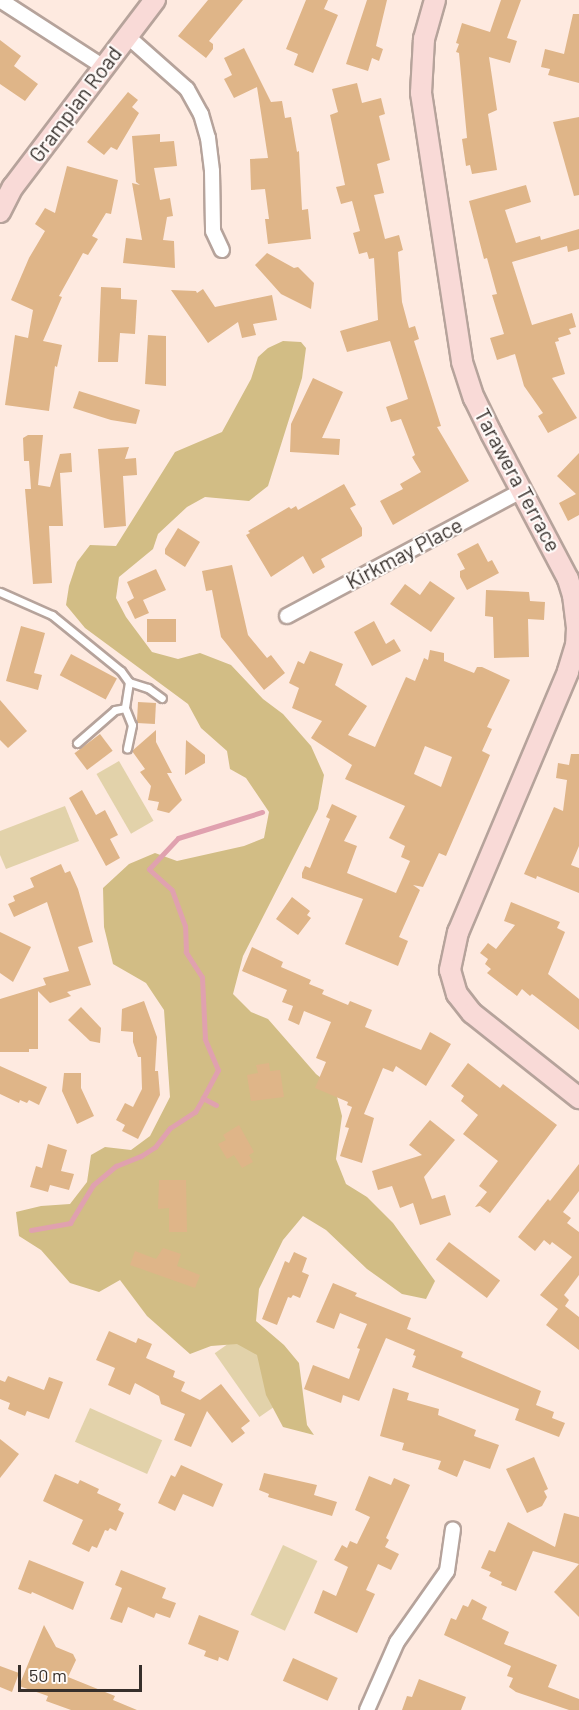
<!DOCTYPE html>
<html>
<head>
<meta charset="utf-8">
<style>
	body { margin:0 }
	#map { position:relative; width:579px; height:1710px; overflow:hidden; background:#feeae0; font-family:Barlow,sans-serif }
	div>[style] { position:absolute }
	.green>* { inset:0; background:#e2d2aa; transform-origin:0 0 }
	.forest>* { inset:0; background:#d2bd85 }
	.stream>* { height:5px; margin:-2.5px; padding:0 2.5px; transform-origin:2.5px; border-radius:2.5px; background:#e0a1af }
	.building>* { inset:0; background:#dfb588; transform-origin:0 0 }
	.roads { filter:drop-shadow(2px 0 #b6a39b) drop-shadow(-2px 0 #b6a39b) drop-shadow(0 2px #b6a39b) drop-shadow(0 -2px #b6a39b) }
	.lane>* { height:7px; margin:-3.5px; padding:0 3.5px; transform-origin:3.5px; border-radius:3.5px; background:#fff }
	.street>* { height:14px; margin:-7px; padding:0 7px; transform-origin:7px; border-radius:7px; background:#fff }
	.secondary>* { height:20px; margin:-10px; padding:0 10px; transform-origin:10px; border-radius:10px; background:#f9dad7 }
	span { translate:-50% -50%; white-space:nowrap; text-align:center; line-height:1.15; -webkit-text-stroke:4.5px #fffbf9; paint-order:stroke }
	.street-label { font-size:21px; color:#362f2b }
	.scale { position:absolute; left:18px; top:1665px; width:124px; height:27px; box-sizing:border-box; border:3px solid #362f2b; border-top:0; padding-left:8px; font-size:18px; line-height:21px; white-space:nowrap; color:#362f2b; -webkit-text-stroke:4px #fffbf9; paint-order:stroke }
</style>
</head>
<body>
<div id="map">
	<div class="green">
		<i style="left:119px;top:761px;width:69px;height:26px;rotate:60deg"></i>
		<i style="clip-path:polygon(65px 806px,79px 841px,6px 869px,0 855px,0 831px)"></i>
		<i style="left:245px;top:1332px;width:78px;height:37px;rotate:55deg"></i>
		<i style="left:90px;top:1408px;width:79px;height:37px;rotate:24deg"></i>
		<i style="left:283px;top:1545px;width:38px;height:77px;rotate:25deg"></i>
	</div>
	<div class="forest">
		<i style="clip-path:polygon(283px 341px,301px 342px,306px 348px,302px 378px,268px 486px,249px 501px,205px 497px,187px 507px,158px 534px,153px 549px,119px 577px,116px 598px,126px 617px,152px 652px,178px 659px,200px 653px,231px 665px,263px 699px,283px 714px,311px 746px,324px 775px,318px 809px,243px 956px,233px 994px,251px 1012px,268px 1019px,316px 1074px,335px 1089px,342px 1116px,336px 1159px,346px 1184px,367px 1197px,393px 1223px,435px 1281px,426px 1299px,402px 1294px,367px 1269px,326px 1230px,303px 1216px,283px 1240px,259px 1289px,256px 1321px,284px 1345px,299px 1363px,307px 1425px,314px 1435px,283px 1427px,266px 1395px,257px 1355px,237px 1344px,211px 1346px,190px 1354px,147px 1316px,120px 1280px,99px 1292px,70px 1283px,41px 1250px,19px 1236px,16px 1212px,41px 1206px,70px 1204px,87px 1182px,91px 1155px,105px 1147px,131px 1150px,150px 1136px,170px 1097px,164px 1010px,146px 983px,113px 964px,104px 927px,103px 888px,129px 864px,155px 853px,177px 861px,244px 846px,264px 838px,269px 812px,246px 778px,230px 769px,227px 751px,201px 728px,188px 704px,85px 628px,66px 605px,69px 586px,77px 562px,90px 545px,116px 546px,175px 452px,222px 432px,251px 379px,258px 357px,268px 348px)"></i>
	</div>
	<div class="stream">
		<i style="left:216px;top:1105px;width:15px;rotate:-152deg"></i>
		<i style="left:203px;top:1098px;width:32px;rotate:-62deg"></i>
		<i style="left:218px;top:1070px;width:34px;rotate:-113deg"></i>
		<i style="left:205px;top:1039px;width:62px;rotate:-92.8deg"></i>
		<i style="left:202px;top:977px;width:30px;rotate:-123deg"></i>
		<i style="left:186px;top:952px;width:26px;rotate:-92deg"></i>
		<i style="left:185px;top:926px;width:38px;rotate:-110deg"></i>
		<i style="left:172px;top:890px;width:31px;rotate:-138deg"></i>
		<i style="left:149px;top:869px;width:42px;rotate:-46.9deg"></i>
		<i style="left:178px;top:838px;width:88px;rotate:-17.2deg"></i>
		<i style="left:31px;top:1230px;width:40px;rotate:-10deg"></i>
		<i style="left:70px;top:1223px;width:44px;rotate:-58.8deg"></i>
		<i style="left:93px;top:1185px;width:30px;rotate:-40deg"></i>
		<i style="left:116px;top:1166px;width:27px;rotate:-22deg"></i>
		<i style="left:141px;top:1156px;width:17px;rotate:-33deg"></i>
		<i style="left:155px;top:1147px;width:24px;rotate:-52deg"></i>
		<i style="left:170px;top:1128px;width:30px;rotate:-33deg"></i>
		<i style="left:195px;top:1112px;width:16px;rotate:-60deg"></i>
	</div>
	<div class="building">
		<i style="clip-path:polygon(208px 0,243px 0,209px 41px,213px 44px,213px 49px,206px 58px,178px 36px)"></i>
		<i style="clip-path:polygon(306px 0,328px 0,324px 9px,338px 15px,313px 73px,294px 65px,298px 54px,286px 49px)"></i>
		<i style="clip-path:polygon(367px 0,387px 0,376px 46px,383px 49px,379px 61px,372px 58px,368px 71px,346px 64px)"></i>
		<i style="clip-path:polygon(501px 0,521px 0,507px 38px,517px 41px,510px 63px,489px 57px,497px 110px,488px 114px,497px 170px,472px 174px,470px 165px,466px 166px,462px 139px,467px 138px,459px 53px,456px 52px,459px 44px,456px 43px,462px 23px,490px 32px)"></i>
		<i style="clip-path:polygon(573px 14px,579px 14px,579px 83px,548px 75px,550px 69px,541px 67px,545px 49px,564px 54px)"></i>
		<i style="clip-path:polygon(0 40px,21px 56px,14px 66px,38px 84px,25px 101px,0 84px)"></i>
		<i style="clip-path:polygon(244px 48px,271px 102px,282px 101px,285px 118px,291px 117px,297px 152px,299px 151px,302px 210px,308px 209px,311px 239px,268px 244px,265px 219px,269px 219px,265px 189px,251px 190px,250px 159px,268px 158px,257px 87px,234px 98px,224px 79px,232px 75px,224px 58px)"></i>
		<i style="clip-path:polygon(357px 83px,362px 103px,381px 98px,385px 114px,379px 116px,390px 160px,377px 164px,384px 193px,374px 195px,385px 239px,399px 235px,403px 250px,398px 252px,402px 302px,409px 328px,415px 326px,419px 339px,414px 341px,441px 426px,437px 427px,469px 481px,393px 525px,380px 501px,403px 489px,400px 484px,421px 472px,412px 457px,415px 455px,401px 419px,391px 422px,386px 407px,408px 399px,390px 341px,347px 352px,340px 331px,378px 320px,374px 258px,369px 259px,367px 252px,359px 254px,353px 233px,360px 231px,352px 201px,341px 204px,336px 187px,345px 185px,330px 115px,338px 112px,332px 89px)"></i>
		<i style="clip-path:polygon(128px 92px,138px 100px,132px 107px,139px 113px,117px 150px,111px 147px,104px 155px,87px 142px)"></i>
		<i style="clip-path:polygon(579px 117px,579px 195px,574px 196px,553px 122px)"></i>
		<i style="clip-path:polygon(160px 134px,160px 142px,174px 141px,177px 166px,154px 168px,160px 200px,170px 198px,173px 216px,167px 217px,163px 240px,174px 241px,175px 268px,123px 263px,126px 238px,142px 240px,132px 183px,140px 185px,136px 182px,132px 136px)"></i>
		<i style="clip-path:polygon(67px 166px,118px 180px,111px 214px,106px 213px,92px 236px,98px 239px,88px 255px,83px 253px,59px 296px,62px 297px,43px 341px,62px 345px,57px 367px,55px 366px,49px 411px,5px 405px,15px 335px,28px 338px,33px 310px,11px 300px,29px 258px,45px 231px,35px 224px,45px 208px,55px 213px)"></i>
		<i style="clip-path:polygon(526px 185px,531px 202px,505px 210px,516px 243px,540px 236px,541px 240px,579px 229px,579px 249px,568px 252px,567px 246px,512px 262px,532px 325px,572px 313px,576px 327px,569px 329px,571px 334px,558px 338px,559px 341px,555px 342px,565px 374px,552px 378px,577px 418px,548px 433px,538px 416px,543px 413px,524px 386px,515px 354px,497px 360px,490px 338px,504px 334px,492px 295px,497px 294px,487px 258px,484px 259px,469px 201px)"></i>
		<i style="clip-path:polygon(267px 253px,294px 268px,298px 267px,314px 283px,311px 309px,281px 294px,255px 265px)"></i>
		<i style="clip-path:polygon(101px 287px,121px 288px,121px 299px,137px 300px,135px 334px,120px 333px,118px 362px,98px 362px)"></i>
		<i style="clip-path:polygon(203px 289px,215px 307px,272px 295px,277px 320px,253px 324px,256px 335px,242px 338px,238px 322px,208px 343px,171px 290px,196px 291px,197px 293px)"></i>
		<i style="clip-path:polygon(148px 335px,166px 336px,166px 386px,145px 384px)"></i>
		<i style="clip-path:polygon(313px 378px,343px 392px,322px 438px,340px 439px,339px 455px,290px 452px,291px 424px)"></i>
		<i style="clip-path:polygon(79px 391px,140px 410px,136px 424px,111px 420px,73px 408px)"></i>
		<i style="clip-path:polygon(28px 435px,43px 435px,38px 485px,50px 487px,60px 454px,71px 453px,72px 472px,60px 473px,63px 526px,49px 526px,52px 583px,33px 584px,25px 489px,31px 489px,29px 461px,24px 461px,23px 438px)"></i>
		<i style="clip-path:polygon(129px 447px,125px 459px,136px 458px,137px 475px,123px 476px,126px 526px,104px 528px,98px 449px)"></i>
		<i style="clip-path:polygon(579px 453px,579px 515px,568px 521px,559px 503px,576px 494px,557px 476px)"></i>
		<i style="clip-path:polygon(344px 484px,356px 505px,350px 508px,362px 528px,362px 536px,321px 559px,325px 567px,313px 574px,303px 556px,271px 577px,246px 535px,250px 533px,248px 531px,289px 507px,291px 509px,296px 506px,298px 510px)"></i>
		<i style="clip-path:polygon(178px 528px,200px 542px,185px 567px,165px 554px,165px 549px)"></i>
		<i style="clip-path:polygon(478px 543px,488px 562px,492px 560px,499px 573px,467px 590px,460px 577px,460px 571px,465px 569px,457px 554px)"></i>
		<i style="clip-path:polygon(232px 565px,248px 635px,267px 658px,271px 655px,285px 673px,264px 690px,221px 637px,212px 590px,206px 591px,202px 571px)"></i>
		<i style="clip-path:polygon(156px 569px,166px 590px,143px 600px,149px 613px,135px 619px,127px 602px,134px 598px,127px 582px)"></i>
		<i style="clip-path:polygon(430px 581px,455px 598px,431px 632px,390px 604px,405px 584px,420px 595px)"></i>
		<i style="clip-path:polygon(486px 590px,529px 592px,530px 601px,545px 602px,544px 620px,528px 619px,529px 657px,494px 658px,493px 617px,485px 616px)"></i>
		<i style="left:176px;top:619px;width:23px;height:29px;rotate:90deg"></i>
		<i style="clip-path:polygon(374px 621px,386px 644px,394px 639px,401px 651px,372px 666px,354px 632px)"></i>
		<i style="clip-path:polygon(21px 626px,45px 633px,34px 673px,42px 675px,38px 690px,6px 681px)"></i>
		<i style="clip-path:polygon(evenodd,430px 650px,444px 653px,444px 661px,474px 673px,477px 667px,482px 667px,510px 680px,487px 727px,492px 729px,482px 751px,490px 755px,446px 856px,439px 853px,423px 887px,413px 885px,420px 890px,399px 937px,408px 941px,398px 966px,345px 944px,363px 899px,302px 878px,302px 873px,305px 866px,310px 868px,330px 819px,326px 817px,332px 804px,357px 816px,344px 841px,357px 846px,347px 873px,396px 893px,410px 861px,401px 857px,405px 846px,389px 838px,405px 806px,345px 779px,352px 765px,311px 738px,322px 721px,292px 708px,299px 688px,289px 683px,298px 661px,304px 664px,310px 651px,343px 664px,335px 685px,367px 706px,348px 735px,375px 747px,406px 677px,415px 681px,424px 658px,428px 660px,430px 650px,425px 746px,452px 757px,441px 787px,414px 774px,425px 746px)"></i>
		<i style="left:71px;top:654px;width:52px;height:24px;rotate:28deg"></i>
		<i style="clip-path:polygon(0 700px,27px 731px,8px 748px,0 740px)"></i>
		<i style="left:138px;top:702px;width:18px;height:21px;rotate:3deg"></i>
		<i style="clip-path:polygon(156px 730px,156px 742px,172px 773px,167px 773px,182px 800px,169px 813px,157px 810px,159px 802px,148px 800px,151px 786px,140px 772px,145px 769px,132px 751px)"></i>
		<i style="left:100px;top:734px;width:21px;height:32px;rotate:53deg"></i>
		<i style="clip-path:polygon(186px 740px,205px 755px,205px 763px,185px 775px)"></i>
		<i style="clip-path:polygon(571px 754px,579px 754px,579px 846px,571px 865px,579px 868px,579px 893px,537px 876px,536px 879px,524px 874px,554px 807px,563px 811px,567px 780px,556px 778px,558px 763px,569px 765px)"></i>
		<i style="clip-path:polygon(82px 790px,96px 815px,105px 810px,118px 835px,110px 839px,120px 858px,106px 866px,69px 798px)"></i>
		<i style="clip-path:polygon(61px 864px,65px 873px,70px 871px,78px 889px,93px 942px,78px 947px,91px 985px,67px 992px,71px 996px,50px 1003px,38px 991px,38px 1049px,29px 1049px,29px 1052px,0 1052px,0 999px,46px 985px,43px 978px,69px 971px,47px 902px,14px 917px,8px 904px,15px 901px,13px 896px,34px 887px,30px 878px)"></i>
		<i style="clip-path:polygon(292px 897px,310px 911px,307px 915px,311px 918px,298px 935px,276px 919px)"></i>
		<i style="clip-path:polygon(511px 902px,560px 922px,557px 928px,565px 932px,548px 974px,579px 999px,579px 1030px,532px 994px,530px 996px,522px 989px,517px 996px,487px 973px,491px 969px,485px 964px,488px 959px,480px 953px,488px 943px,496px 949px,515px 925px,504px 921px)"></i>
		<i style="clip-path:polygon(0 932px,31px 947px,13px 982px,0 973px)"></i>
		<i style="clip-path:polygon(252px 947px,283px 962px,281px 967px,311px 980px,309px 984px,324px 990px,322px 994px,348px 1005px,350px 1001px,372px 1010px,365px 1027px,421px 1050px,430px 1032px,451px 1044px,426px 1086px,396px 1066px,393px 1072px,383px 1068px,364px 1114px,374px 1118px,362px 1163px,340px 1156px,349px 1128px,345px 1127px,352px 1107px,347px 1105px,348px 1102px,315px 1088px,326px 1062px,316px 1058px,331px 1022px,304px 1011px,299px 1025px,288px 1020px,293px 1006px,282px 1002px,287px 990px,242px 971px)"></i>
		<i style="clip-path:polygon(144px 1001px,157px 1037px,155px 1071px,158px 1071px,160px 1095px,138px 1139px,122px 1131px,125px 1125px,116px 1120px,125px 1103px,133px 1107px,142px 1089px,141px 1057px,138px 1057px,133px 1042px,133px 1032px,121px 1031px,122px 1009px)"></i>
		<i style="clip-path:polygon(81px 1007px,101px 1028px,100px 1043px,90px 1041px,68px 1020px)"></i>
		<i style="clip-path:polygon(269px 1063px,270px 1071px,280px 1070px,284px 1097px,251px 1101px,247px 1075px,258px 1073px,256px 1065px)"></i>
		<i style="clip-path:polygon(468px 1063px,500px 1088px,503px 1084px,557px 1125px,490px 1213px,480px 1206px,475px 1207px,487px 1192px,479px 1186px,498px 1161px,463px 1134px,478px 1115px,461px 1101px,464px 1096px,451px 1086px)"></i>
		<i style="clip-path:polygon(0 1066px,47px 1087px,39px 1105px,29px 1100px,27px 1103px,20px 1100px,19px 1103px,0 1094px)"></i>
		<i style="clip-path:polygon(64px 1073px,81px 1073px,81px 1088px,94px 1116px,77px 1124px,62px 1091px)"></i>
		<i style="clip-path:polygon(430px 1120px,455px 1140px,424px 1177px,432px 1199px,445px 1195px,451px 1215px,420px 1225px,413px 1203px,400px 1208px,392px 1186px,378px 1190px,372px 1171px,422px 1155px,409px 1145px)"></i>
		<i style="clip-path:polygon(239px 1125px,254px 1152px,249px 1155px,253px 1162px,242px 1168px,234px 1155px,227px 1159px,218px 1144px,226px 1140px,223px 1135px)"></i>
		<i style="clip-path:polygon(48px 1144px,67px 1150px,61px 1171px,74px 1174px,69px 1190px,50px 1185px,48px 1192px,30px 1187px,36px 1166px,42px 1168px)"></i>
		<i style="clip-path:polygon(579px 1164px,579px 1191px,563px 1212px,571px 1218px,567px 1223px,579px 1232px,579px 1275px,564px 1295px,569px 1300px,565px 1306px,579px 1317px,579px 1350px,546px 1325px,558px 1309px,540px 1295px,572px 1257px,552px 1242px,550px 1245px,544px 1240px,535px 1251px,518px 1237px,548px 1199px,550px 1201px)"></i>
		<i style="clip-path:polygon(159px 1180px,186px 1180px,187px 1232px,169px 1232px,169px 1208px,158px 1209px)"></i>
		<i style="left:449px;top:1242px;width:64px;height:22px;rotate:37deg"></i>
		<i style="clip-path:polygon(163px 1248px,181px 1254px,177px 1266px,200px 1275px,195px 1288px,130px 1265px,135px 1251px,156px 1259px)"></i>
		<i style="clip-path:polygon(294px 1252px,307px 1258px,302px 1272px,309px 1275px,300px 1298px,293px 1295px,291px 1298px,288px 1297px,277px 1325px,262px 1319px,285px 1261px,289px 1263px)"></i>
		<i style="clip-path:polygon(333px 1283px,357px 1293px,355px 1296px,411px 1318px,407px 1329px,463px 1352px,461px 1357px,541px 1391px,536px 1405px,554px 1412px,552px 1418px,565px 1423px,559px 1437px,515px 1420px,519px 1409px,412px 1367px,416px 1356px,413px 1355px,415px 1350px,386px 1338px,359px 1401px,343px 1395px,341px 1403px,304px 1389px,313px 1365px,349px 1379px,360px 1349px,357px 1348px,367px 1324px,340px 1313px,334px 1329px,316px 1322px)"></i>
		<i style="clip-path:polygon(109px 1331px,136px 1343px,138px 1338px,152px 1344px,146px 1358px,175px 1371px,173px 1377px,185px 1382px,181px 1391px,200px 1400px,221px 1384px,250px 1421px,241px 1428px,245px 1433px,232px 1443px,207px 1411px,191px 1447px,174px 1440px,185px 1414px,161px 1404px,159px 1396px,135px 1383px,130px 1395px,108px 1385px,115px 1368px,96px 1360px)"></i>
		<i style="clip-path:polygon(8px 1376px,44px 1390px,49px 1377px,63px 1382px,49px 1419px,27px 1411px,25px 1416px,8px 1409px,10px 1403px,0 1399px,0 1380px,5px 1382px)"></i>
		<i style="clip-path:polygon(393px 1388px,409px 1393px,407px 1400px,439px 1409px,438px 1415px,476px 1430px,474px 1436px,499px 1445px,490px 1469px,464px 1460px,457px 1477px,438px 1469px,441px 1461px,402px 1450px,404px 1443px,380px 1436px)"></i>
		<i style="clip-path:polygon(0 1439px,19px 1454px,0 1478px)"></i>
		<i style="clip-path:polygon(534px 1457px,548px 1489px,544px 1491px,547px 1497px,542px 1506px,527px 1513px,506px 1469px)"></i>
		<i style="clip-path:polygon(181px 1465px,223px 1484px,213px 1507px,183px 1494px,175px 1511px,158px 1503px,171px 1475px,175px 1477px)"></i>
		<i style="clip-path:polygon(264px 1473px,317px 1485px,314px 1495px,337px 1502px,332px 1516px,268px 1497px,269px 1494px,259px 1490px)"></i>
		<i style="clip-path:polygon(55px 1474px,78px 1484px,80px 1480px,99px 1489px,97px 1493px,121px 1504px,118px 1510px,124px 1513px,116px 1531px,110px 1528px,108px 1531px,105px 1530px,97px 1548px,92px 1546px,89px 1552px,72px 1544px,83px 1520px,43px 1501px)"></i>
		<i style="clip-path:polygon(369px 1476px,391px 1485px,394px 1478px,410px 1485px,386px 1538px,389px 1540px,385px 1547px,399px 1554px,391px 1570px,378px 1564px,366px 1590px,375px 1594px,357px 1633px,314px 1613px,323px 1590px,336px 1596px,348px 1567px,334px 1560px,342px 1545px,347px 1548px,350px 1541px,357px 1544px,370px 1517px,355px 1510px)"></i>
		<i style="clip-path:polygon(564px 1513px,579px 1517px,579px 1564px,533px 1551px,516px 1591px,501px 1585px,502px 1582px,489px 1576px,491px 1572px,481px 1568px,489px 1550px,495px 1552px,508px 1522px,555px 1547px)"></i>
		<i style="clip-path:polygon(29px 1560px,84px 1582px,73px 1610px,32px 1592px,31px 1594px,18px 1589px)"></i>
		<i style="clip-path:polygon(579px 1564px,579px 1617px,554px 1592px)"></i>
		<i style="clip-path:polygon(121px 1570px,166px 1588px,162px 1598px,176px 1603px,170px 1618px,156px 1613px,154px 1618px,128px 1607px,122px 1623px,110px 1619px,122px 1588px,115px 1585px)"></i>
		<i style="clip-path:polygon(472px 1599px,487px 1607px,482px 1619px,509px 1632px,504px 1644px,557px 1665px,548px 1687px,579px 1699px,579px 1710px,569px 1710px,516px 1692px,509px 1687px,513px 1678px,507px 1676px,511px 1666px,444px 1635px,451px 1618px,456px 1620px,463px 1605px,468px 1607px)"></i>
		<i style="clip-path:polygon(199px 1615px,239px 1631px,228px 1661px,219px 1657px,218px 1661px,204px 1656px,206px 1651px,188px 1644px)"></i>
		<i style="clip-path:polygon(44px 1625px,56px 1647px,73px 1654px,76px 1660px,68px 1677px,115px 1696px,113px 1700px,137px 1710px,71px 1710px,46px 1701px,48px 1696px,19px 1686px)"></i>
		<i style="left:293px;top:1658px;width:49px;height:25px;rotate:24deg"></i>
		<i style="clip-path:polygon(0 1666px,19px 1673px,12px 1692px,0 1687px)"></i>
		<i style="clip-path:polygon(419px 1679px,466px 1697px,461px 1710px,402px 1710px,407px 1696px,412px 1697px)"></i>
	</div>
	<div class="roads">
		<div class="lane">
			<i style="left:0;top:592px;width:57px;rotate:23.9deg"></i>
			<i style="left:52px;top:615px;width:89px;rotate:39.1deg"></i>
			<i style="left:121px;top:671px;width:14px;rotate:54deg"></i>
			<i style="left:129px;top:682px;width:26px;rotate:99deg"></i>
			<i style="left:125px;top:708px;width:18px;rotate:68deg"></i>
			<i style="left:132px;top:725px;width:24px;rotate:102deg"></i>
			<i style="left:129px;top:682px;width:20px;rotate:18deg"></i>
			<i style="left:148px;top:688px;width:17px;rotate:36deg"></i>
			<i style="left:77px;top:743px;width:50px;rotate:-41deg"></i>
			<i style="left:115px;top:710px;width:10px;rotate:-11deg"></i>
		</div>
		<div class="street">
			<i style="left:0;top:0;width:121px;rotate:32.9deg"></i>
			<i style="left:126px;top:35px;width:81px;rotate:41.5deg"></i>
			<i style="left:187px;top:89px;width:29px;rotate:61deg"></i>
			<i style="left:201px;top:114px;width:25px;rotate:74deg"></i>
			<i style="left:208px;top:138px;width:33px;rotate:83deg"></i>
			<i style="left:212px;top:171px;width:60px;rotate:89deg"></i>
			<i style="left:213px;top:231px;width:21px;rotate:65deg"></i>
			<i style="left:287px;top:616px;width:265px;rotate:-28.1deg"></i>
			<i style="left:367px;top:1710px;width:74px;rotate:-66.2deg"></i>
			<i style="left:397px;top:1642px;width:87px;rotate:-54.8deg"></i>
			<i style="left:447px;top:1571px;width:42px;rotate:-81.9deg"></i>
		</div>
		<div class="secondary">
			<i style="left:435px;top:0;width:41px;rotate:105.8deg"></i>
			<i style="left:424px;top:39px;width:54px;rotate:93.2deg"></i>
			<i style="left:421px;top:93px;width:272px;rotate:81.3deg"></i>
			<i style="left:462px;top:362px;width:38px;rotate:72deg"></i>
			<i style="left:474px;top:398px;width:39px;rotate:64deg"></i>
			<i style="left:491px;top:433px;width:165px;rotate:62.2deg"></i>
			<i style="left:568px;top:579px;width:17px;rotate:73deg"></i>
			<i style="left:573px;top:595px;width:33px;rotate:83deg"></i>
			<i style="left:577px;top:628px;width:17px;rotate:93deg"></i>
			<i style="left:576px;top:645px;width:28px;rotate:107deg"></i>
			<i style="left:568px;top:672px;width:282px;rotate:112.9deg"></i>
			<i style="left:458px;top:932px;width:39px;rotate:102deg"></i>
			<i style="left:450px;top:970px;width:25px;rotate:74deg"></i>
			<i style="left:457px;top:994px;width:24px;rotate:52deg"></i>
			<i style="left:472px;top:1013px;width:137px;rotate:38.5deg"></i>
			<i style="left:0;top:212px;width:28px;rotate:-63deg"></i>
			<i style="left:13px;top:187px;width:235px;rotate:-52.8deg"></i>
		</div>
	</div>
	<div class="street-label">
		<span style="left:75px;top:104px;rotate:-53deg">Grampian Road</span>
		<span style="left:518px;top:480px;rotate:62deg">Tarawera Terrace</span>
		<span style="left:404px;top:553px;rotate:-28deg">Kirkmay Place</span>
	</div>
	<div class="scale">50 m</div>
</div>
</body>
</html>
